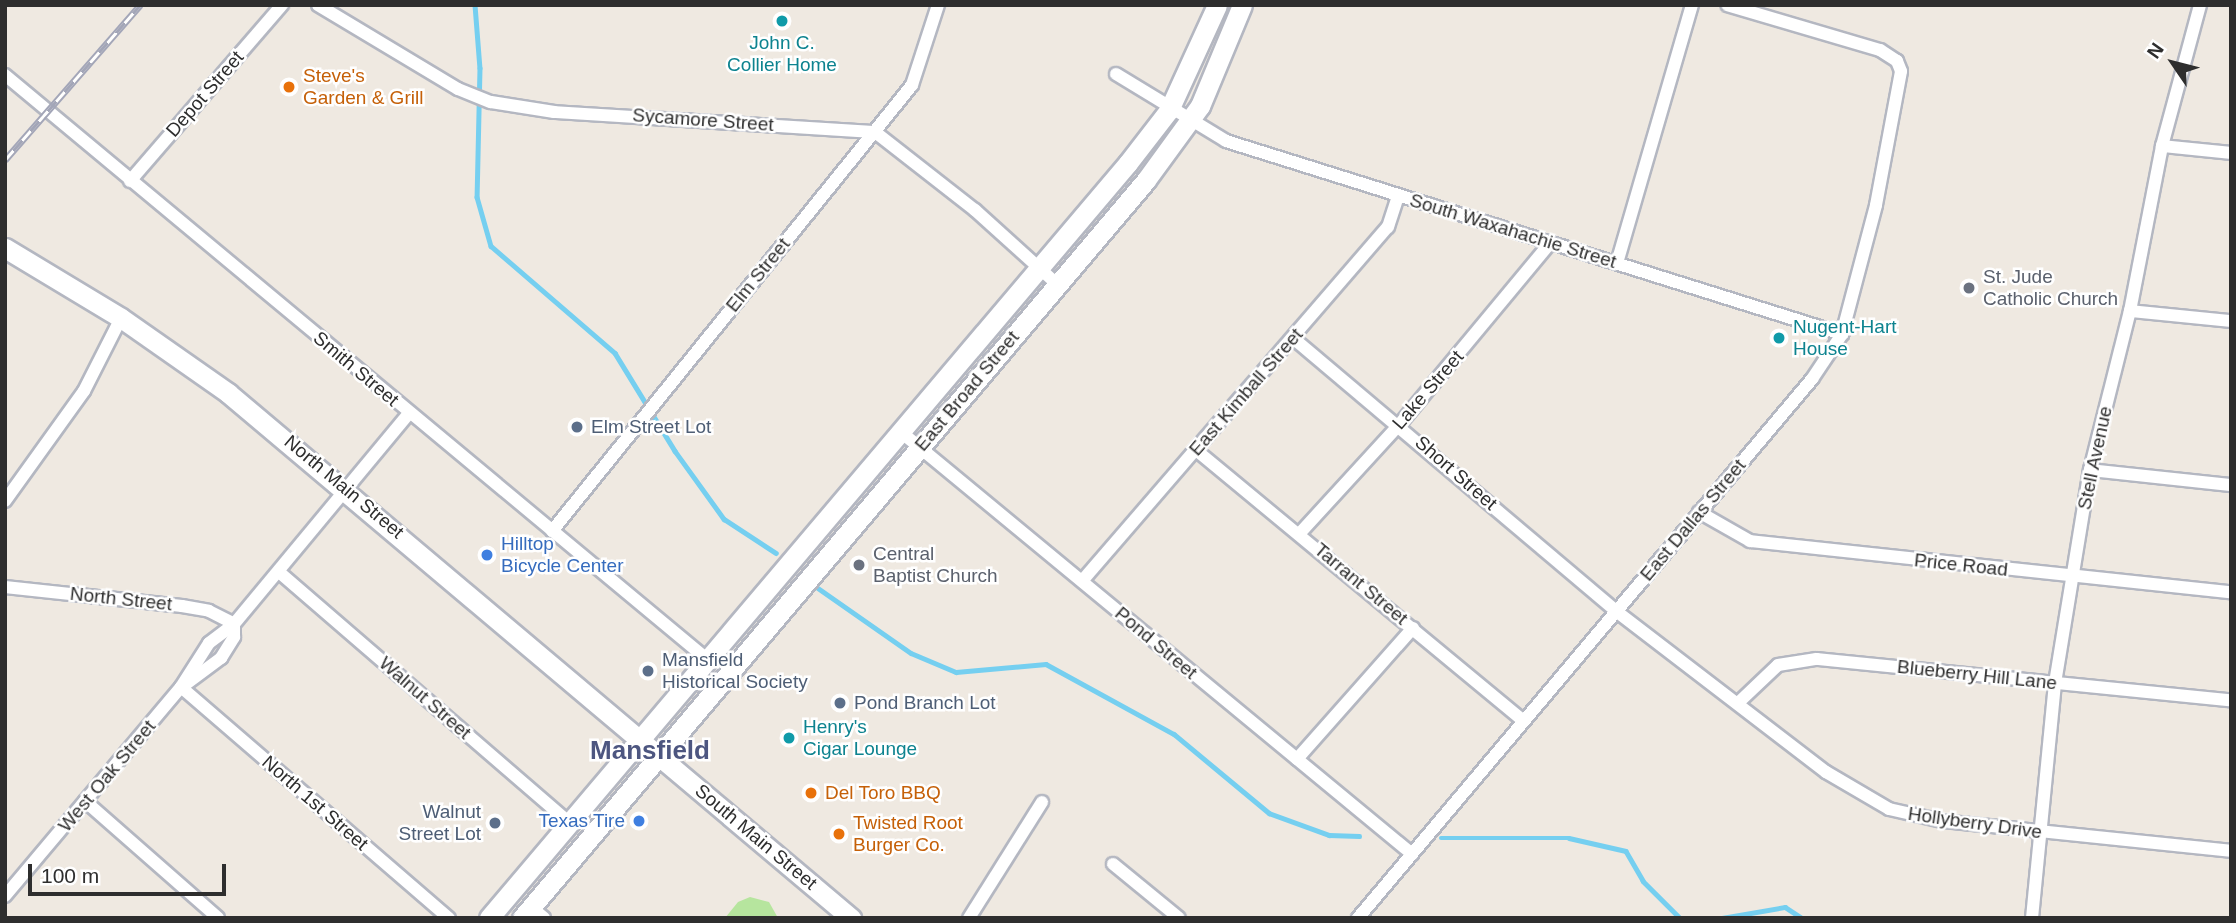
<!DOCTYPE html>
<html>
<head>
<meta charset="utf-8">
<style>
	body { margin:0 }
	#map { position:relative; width:2236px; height:923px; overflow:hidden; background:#efe9e1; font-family:Arial,sans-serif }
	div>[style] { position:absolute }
	.green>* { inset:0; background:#b6e59e }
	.stream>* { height:4.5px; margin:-2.25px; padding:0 2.25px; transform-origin:2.25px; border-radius:2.25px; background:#75cff0 }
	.roads { filter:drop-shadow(2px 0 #b4b7c1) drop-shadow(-2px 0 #b4b7c1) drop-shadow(0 2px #b4b7c1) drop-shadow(0 -2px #b4b7c1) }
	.minor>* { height:12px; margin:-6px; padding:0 6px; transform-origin:6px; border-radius:6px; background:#fff }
	.secondary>* { height:19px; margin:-9.5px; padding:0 9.5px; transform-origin:9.5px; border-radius:9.5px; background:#fff }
	.rail>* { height:7px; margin-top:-3.5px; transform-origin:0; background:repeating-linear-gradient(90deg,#fff 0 13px,#a3a6b8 0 26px); box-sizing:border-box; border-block:2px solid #a3a6b8 }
	.dots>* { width:19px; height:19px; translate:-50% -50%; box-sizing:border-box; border:4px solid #fff; border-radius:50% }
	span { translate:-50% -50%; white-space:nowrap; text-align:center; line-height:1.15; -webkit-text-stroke:5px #fff; paint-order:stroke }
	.culture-label { font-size:19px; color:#0d838f }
	.left { translate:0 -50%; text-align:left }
	.food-label { font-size:19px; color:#c56008 }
	.street-label { font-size:19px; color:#2e2e2e }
	.worship-label { font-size:19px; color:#5b616d }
	.service-label { font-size:19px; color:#4e5e75 }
	.right { translate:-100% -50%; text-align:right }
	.shop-label { font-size:19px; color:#366cbe }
	.district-label { font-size:26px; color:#4d5680; font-weight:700 }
	.frame { position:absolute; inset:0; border:7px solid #2e2e2e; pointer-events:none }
	.north { position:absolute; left:2138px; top:28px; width:70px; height:70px; -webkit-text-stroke:5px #fff; paint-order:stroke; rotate:305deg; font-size:19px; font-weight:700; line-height:28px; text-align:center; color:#2e2e2e }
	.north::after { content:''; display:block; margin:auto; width:24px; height:32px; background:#2e2e2e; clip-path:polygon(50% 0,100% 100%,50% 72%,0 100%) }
	.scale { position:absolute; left:28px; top:864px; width:198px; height:32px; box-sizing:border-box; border:4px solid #2e2e2e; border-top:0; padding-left:9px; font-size:21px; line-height:24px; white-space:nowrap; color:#2e2e2e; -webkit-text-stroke:5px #fff; paint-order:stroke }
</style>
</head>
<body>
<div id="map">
	<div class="green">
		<i style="clip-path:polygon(750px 897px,769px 902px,778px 918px,725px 918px,738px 902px)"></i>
	</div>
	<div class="stream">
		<i style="left:475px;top:5px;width:63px;rotate:85.5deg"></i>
		<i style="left:480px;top:68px;width:129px;rotate:91.3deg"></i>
		<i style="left:477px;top:197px;width:51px;rotate:74.1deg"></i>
		<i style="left:491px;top:246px;width:164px;rotate:40.8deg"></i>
		<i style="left:615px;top:353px;width:115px;rotate:58.5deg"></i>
		<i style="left:675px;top:451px;width:84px;rotate:54.2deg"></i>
		<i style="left:724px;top:519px;width:62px;rotate:33.2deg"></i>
		<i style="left:818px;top:588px;width:113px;rotate:35deg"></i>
		<i style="left:911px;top:653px;width:49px;rotate:22.9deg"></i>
		<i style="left:956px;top:672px;width:90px;rotate:-5.1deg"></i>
		<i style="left:1046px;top:664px;width:146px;rotate:28.7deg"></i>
		<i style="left:1174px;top:734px;width:124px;rotate:39.7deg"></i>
		<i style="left:1269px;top:813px;width:64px;rotate:20.1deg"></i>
		<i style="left:1329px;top:835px;width:30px;rotate:2deg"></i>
		<i style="left:1441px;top:838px;width:128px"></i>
		<i style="left:1569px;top:838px;width:58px;rotate:12.8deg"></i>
		<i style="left:1626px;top:851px;width:34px;rotate:60deg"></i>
		<i style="left:1643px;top:881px;width:52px;rotate:45deg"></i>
		<i style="left:1722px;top:918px;width:64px;rotate:-9.9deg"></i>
		<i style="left:1785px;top:907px;width:20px;rotate:33deg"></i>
	</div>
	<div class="roads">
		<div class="minor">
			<i style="left:318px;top:5px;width:163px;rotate:31deg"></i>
			<i style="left:458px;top:89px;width:35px;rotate:22deg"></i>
			<i style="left:491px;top:102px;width:64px;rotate:9deg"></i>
			<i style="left:554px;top:112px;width:322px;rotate:3.6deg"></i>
			<i style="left:875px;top:132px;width:127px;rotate:38deg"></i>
			<i style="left:975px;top:210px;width:112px;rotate:42.1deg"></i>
			<i style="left:1116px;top:74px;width:129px;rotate:31.3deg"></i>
			<i style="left:1226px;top:141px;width:646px;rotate:17.4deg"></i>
			<i style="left:5px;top:75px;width:916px;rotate:39.77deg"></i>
			<i style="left:2162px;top:146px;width:69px;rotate:5.8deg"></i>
			<i style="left:130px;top:181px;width:233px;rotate:-49.2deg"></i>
			<i style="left:1617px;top:263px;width:269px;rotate:-73.8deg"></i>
			<i style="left:2130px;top:311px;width:101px;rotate:5.7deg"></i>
			<i style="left:1293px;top:338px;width:423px;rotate:40.2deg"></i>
			<i style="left:1616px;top:611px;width:265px;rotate:37.5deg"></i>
			<i style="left:1826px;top:772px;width:73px;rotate:30.4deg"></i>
			<i style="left:1889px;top:809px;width:54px;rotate:12.8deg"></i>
			<i style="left:1942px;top:821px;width:291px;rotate:5.9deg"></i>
			<i style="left:901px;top:432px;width:663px;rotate:39.55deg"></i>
			<i style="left:1196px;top:450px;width:425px;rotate:39.6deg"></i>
			<i style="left:2090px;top:470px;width:142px;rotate:6.1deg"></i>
			<i style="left:5px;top:501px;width:135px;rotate:-54.3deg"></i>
			<i style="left:84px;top:391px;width:82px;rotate:-63.1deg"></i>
			<i style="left:1699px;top:512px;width:59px;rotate:29.6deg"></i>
			<i style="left:1750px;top:541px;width:484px;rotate:6.1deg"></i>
			<i style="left:552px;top:531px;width:573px;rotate:-51.09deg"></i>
			<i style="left:912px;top:85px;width:84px;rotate:-72deg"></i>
			<i style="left:1300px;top:533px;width:147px;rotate:-47.5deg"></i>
			<i style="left:1399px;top:425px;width:236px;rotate:-50.3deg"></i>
			<i style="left:279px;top:572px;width:386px;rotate:40.8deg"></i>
			<i style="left:1082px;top:581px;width:468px;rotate:-49.2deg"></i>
			<i style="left:1388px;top:227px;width:33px;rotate:-72deg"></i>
			<i style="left:5px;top:587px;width:178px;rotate:6.1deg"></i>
			<i style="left:182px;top:606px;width:27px;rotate:10deg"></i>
			<i style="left:209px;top:611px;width:28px;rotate:27deg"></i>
			<i style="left:181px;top:687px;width:354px;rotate:40.8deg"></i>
			<i style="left:182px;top:687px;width:49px;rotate:-36.6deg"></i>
			<i style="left:221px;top:658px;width:25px;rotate:-58deg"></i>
			<i style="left:234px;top:637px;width:13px;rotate:-90deg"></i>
			<i style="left:1738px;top:703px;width:55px;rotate:-43.5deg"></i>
			<i style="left:1778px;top:665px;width:39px;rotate:-9deg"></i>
			<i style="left:1817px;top:659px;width:416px;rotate:5.7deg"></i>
			<i style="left:1297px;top:759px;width:175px;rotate:-48.5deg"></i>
			<i style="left:85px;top:801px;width:177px;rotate:41.3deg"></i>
			<i style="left:1113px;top:864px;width:85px;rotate:39.3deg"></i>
			<i style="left:5px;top:896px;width:273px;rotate:-49.9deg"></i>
			<i style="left:181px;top:687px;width:52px;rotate:-57.5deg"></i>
			<i style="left:209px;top:643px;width:31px;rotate:-37deg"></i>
			<i style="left:234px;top:624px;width:274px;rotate:-50.3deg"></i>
			<i style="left:531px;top:907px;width:17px;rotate:40deg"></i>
			<i style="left:969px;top:918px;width:137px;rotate:-57.8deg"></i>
			<i style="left:1358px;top:918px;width:705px;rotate:-49.89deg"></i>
			<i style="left:1812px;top:379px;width:54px;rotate:-56.3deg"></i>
			<i style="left:1842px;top:334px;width:133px;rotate:-75.2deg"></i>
			<i style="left:1876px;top:205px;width:136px;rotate:-79.4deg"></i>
			<i style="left:1901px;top:71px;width:11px;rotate:-112deg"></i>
			<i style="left:1897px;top:61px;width:20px;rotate:-147deg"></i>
			<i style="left:1880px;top:50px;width:159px;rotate:-163.6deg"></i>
			<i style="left:2032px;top:918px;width:236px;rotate:-84.4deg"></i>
			<i style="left:2055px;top:683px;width:216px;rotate:-80.7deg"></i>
			<i style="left:2090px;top:470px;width:164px;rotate:-75.9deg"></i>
			<i style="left:2130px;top:311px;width:168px;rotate:-79deg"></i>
			<i style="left:2162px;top:146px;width:146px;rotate:-74.9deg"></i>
		</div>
		<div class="secondary">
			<i style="left:5px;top:248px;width:135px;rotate:31.1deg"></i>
			<i style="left:121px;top:318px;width:131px;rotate:35deg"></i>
			<i style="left:228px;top:393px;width:815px;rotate:40.12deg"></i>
			<i style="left:489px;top:918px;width:989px;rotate:-49.76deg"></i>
			<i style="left:1128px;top:163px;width:67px;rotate:-52.3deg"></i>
			<i style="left:1169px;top:110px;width:115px;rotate:-65.4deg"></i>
			<i style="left:522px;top:918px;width:966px;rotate:-49.78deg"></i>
			<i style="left:1146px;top:180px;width:92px;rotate:-53.9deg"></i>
			<i style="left:1200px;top:106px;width:109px;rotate:-67.4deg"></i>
		</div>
	</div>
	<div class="rail">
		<i style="left:5px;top:160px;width:206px;rotate:-48.9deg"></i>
	</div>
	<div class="dots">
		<i style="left:782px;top:21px;background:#0f9aa8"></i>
		<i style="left:289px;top:87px;background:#e8710a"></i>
		<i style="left:1969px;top:288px;background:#6b7280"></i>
		<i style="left:1779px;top:338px;background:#0f9aa8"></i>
		<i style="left:577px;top:427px;background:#5c6f8a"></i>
		<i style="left:487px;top:555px;background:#3f7fe0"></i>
		<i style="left:859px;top:565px;background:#6b7280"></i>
		<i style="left:648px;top:671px;background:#5c6f8a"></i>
		<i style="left:840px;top:703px;background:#5c6f8a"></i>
		<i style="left:789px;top:738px;background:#0f9aa8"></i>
		<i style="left:811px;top:793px;background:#e8710a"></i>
		<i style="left:639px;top:821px;background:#3f7fe0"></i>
		<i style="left:495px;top:823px;background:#5c6f8a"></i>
		<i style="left:839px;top:834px;background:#e8710a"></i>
	</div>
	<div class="culture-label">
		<span style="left:782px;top:54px">John C.<br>Collier Home</span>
		<span class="left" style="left:1793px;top:338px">Nugent-Hart<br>House</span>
		<span class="left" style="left:803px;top:738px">Henry's<br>Cigar Lounge</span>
	</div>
	<div class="food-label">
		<span class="left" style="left:303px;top:87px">Steve's<br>Garden &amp; Grill</span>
		<span class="left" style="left:825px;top:793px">Del Toro BBQ</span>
		<span class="left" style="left:853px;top:834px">Twisted Root<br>Burger Co.</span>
	</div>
	<div class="street-label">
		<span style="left:205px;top:94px;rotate:-49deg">Depot Street</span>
		<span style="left:703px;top:120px;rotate:4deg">Sycamore Street</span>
		<span style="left:1513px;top:231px;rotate:17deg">South Waxahachie Street</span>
		<span style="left:758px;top:275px;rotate:-51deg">Elm Street</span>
		<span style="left:356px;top:369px;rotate:40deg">Smith Street</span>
		<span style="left:1428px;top:390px;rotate:-49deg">Lake Street</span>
		<span style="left:967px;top:391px;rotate:-50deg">East Broad Street</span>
		<span style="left:1246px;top:392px;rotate:-49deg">East Kimball Street</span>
		<span style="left:2095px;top:458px;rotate:-78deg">Stell Avenue</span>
		<span style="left:1456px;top:473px;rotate:41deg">Short Street</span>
		<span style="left:344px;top:487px;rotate:40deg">North Main Street</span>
		<span style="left:1693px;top:520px;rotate:-50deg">East Dallas Street</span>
		<span style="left:1961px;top:565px;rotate:6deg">Price Road</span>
		<span style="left:1361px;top:584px;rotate:40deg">Tarrant Street</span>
		<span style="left:121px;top:599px;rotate:6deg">North Street</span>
		<span style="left:1156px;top:643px;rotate:40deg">Pond Street</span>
		<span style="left:1977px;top:675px;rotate:6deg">Blueberry Hill Lane</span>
		<span style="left:425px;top:698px;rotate:41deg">Walnut Street</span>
		<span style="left:107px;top:776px;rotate:-50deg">West Oak Street</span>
		<span style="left:315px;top:803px;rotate:41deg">North 1st Street</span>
		<span style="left:1975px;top:823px;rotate:8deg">Hollyberry Drive</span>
		<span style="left:756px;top:837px;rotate:40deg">South Main Street</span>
	</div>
	<div class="worship-label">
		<span class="left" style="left:1983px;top:288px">St. Jude<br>Catholic Church</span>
		<span class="left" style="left:873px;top:565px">Central<br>Baptist Church</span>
	</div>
	<div class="service-label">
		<span class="left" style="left:591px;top:427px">Elm Street Lot</span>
		<span class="left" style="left:662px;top:671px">Mansfield<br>Historical Society</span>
		<span class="left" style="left:854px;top:703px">Pond Branch Lot</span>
		<span class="right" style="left:481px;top:823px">Walnut<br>Street Lot</span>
	</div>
	<div class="shop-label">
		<span class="left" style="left:501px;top:555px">Hilltop<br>Bicycle Center</span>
		<span class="right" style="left:625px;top:821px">Texas Tire</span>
	</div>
	<div class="district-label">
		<span style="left:650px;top:751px">Mansfield</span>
	</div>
	<div class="frame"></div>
	<div class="north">N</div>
	<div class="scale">100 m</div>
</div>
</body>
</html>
